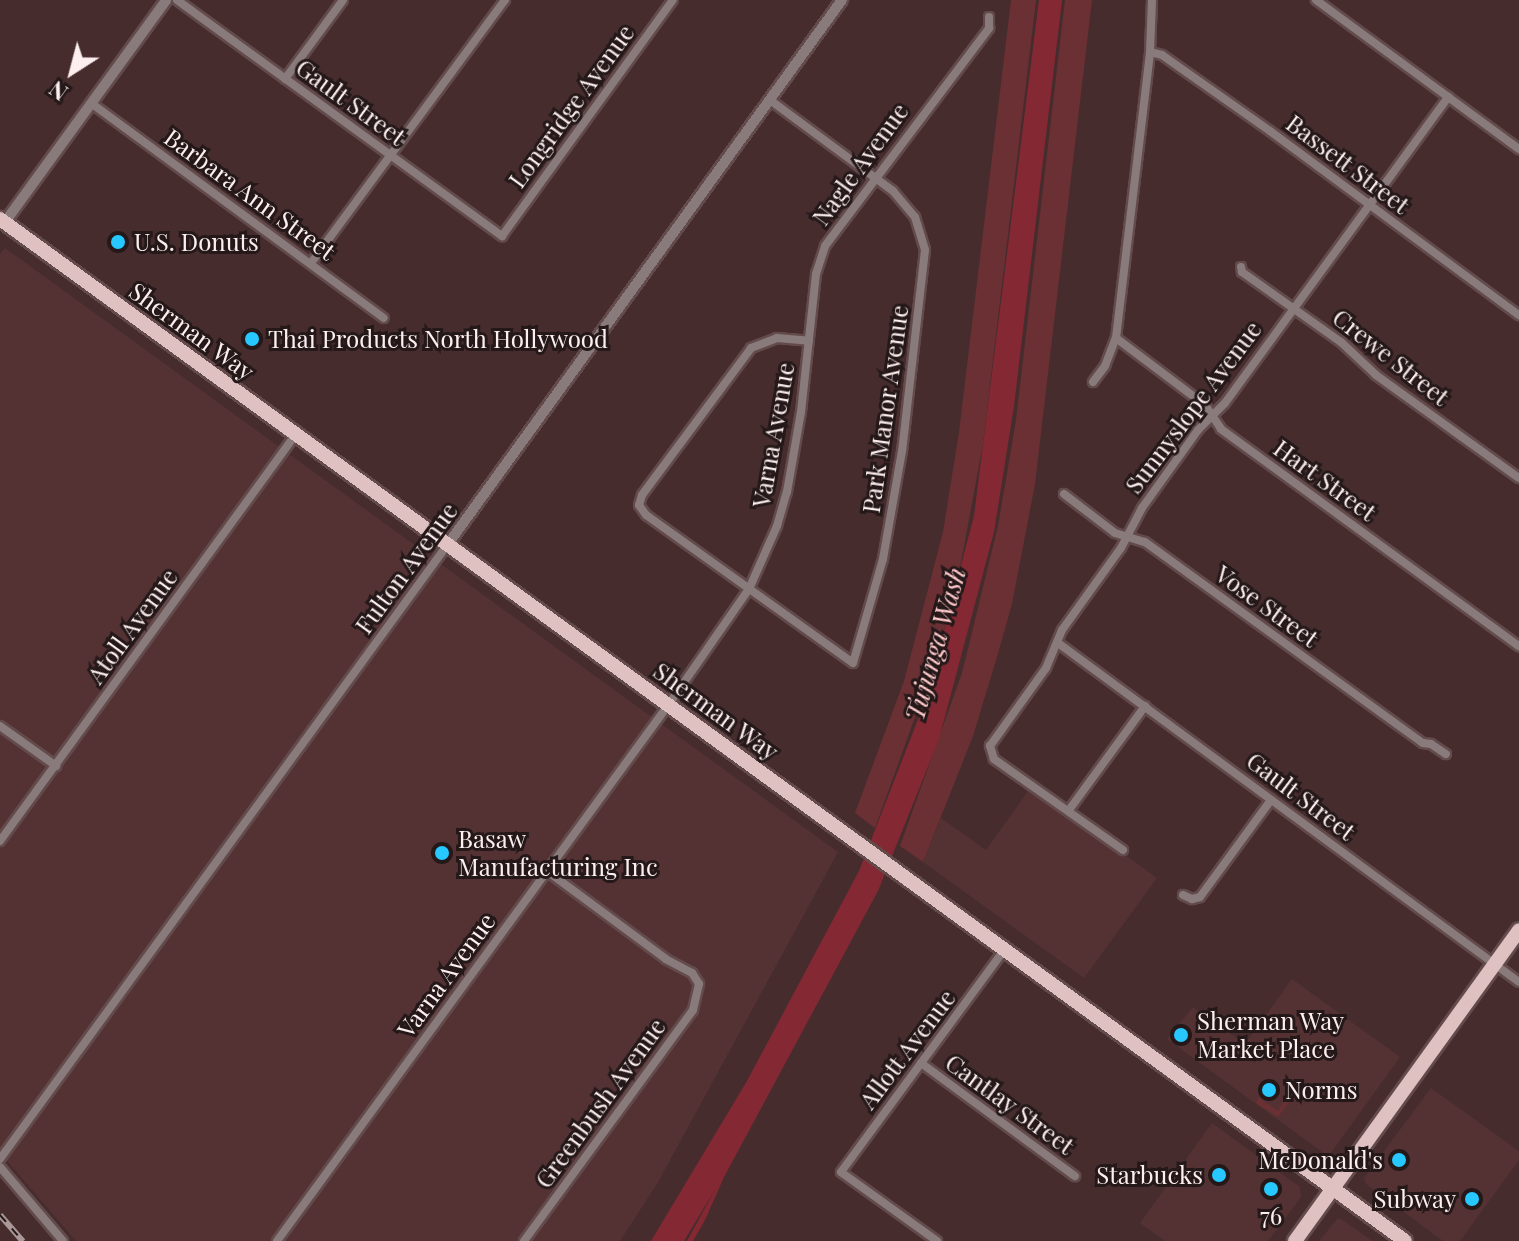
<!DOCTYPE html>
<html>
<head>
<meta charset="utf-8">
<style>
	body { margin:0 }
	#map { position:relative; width:1519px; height:1241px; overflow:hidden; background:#462c2d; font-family:"Playfair Display",serif }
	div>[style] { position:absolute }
	.built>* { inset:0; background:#543234 }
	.green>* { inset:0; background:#6a3034 }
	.water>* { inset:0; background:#842934 }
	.roads { filter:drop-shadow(2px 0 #634b4c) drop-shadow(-2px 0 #634b4c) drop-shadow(0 2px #634b4c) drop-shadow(0 -2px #634b4c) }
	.minor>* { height:8px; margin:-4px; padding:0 4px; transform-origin:4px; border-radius:4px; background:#897b7b }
	.tertiary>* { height:10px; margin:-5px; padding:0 5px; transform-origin:5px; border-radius:5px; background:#897b7b }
	.primary>* { height:14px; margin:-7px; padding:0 7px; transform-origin:7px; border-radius:7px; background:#dfc1c1 }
	.rail>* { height:6px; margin-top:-3px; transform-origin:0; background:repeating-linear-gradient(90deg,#241819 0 9px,#aa9797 0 18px); box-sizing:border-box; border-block:2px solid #aa9797 }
	.dots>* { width:22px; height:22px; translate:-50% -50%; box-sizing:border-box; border:4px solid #241819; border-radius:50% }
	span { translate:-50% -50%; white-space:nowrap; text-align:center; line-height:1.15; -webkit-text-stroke:6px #241819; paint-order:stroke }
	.street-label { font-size:24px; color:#fdefef }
	.poi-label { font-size:24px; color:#fdefef }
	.left { translate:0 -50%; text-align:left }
	.right { translate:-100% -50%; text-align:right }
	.water-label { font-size:26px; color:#fec8c9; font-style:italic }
	.north { position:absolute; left:32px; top:32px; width:80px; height:80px; -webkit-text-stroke:6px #241819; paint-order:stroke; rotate:216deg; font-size:22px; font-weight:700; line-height:32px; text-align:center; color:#fdefef }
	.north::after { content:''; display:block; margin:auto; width:28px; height:36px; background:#fdefef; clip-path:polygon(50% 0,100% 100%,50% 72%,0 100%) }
</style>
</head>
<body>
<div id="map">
	<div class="built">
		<i style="clip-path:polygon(5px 248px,838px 852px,657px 1184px,620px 1241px,76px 1241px,0 1153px,0 254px)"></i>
		<i style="clip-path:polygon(1031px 787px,1157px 878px,1084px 978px,923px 862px,941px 818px,986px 850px)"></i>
		<i style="clip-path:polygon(1292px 979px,1400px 1057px,1331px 1153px,1325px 1154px,1167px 1039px,1193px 1007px,1245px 1044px)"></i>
		<i style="clip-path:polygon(1431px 1088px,1519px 1151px,1519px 1160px,1460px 1241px,1443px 1241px,1366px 1184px,1364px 1178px)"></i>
		<i style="clip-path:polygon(1212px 1123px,1300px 1187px,1301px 1197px,1268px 1241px,1165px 1241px,1140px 1223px)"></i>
		<i style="clip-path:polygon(1338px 1218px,1343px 1220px,1372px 1241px,1319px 1241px)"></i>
	</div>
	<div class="green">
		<i style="clip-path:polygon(1011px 0,1036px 0,983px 444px,959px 573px,937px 656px,875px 828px,855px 813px,904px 681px,943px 532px,959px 432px)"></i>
		<i style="clip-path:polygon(1065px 0,1092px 0,1035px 484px,1012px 604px,997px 657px,973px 736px,923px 862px,900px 846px,962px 673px,998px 526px,1016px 420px)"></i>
		<i style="clip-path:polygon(1288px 1095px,1292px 1098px,1278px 1117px,1256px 1103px,1258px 1097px,1278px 1111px)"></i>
	</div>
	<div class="water">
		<i style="clip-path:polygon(1039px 0,1062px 0,1014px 406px,994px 532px,939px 739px,878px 891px,724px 1177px,705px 1220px,693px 1241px,687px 1241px,716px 1188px,684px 1241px,651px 1241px,747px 1081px,859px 871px,926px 699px,974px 516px)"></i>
	</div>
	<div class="roads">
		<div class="minor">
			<i style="left:177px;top:0;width:402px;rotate:36deg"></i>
			<i style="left:502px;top:236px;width:291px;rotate:-54.1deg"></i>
			<i style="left:1316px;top:0;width:252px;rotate:36.3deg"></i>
			<i style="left:1150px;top:52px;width:12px;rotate:14deg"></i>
			<i style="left:1162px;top:55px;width:132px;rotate:35.1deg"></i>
			<i style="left:1270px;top:131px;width:310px;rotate:36.5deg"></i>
			<i style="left:285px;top:79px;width:98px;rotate:-53.7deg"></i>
			<i style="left:770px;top:100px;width:153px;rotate:36.5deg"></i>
			<i style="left:893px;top:191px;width:34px;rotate:50deg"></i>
			<i style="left:915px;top:217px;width:34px;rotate:73deg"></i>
			<i style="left:925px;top:250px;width:202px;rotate:96.5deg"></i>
			<i style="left:902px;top:451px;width:110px;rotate:100deg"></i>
			<i style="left:883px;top:559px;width:108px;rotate:106.1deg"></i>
			<i style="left:853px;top:663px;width:254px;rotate:-144.4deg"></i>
			<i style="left:646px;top:515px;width:12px;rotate:-125deg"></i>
			<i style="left:639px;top:505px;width:10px;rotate:-73deg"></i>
			<i style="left:642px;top:495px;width:183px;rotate:-53.4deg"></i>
			<i style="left:751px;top:348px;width:28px;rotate:-21deg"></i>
			<i style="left:777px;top:338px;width:32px;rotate:5deg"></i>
			<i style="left:91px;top:103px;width:363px;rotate:36.3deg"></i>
			<i style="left:311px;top:263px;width:327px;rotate:-53.6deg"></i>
			<i style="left:1241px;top:267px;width:5px;rotate:79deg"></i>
			<i style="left:1242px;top:272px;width:121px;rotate:35.3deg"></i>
			<i style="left:1341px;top:342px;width:48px;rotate:43.3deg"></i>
			<i style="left:1376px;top:375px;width:176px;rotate:35.8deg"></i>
			<i style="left:1116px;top:338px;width:111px;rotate:37deg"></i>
			<i style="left:1205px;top:405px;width:29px;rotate:56deg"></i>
			<i style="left:1221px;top:429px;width:369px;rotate:36.1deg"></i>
			<i style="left:1093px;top:382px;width:20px;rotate:-53deg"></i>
			<i style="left:1105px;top:366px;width:30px;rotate:-69deg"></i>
			<i style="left:1116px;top:338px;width:288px;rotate:-83.2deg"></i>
			<i style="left:1150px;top:52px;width:52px;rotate:-87.8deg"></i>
			<i style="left:1064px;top:494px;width:64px;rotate:37.4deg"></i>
			<i style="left:1115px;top:533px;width:31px;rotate:17deg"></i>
			<i style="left:1145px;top:542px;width:343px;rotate:35.9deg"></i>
			<i style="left:1423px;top:743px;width:8px;rotate:7deg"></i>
			<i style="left:1431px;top:744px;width:18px;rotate:34deg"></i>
			<i style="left:1058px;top:643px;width:572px;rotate:36.33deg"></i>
			<i style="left:0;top:726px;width:69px;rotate:35.5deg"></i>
			<i style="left:1069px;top:810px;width:129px;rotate:-53.8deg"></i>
			<i style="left:0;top:841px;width:503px;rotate:-53.97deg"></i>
			<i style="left:1123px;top:850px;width:158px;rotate:-144.8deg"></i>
			<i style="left:994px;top:759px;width:14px;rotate:-107deg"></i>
			<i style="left:990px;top:746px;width:96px;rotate:-54.3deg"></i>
			<i style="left:1046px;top:668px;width:41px;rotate:-67.2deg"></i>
			<i style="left:1062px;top:630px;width:101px;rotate:-54.3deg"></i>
			<i style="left:1121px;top:548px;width:45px;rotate:-62.3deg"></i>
			<i style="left:1142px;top:508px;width:96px;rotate:-54.3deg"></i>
			<i style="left:1198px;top:430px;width:38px;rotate:-45deg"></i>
			<i style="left:1225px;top:403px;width:379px;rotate:-53.9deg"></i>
			<i style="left:1183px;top:895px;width:10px;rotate:24deg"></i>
			<i style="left:1192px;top:899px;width:8px;rotate:-14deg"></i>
			<i style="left:1200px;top:897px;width:120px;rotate:-53.8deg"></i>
			<i style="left:921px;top:1063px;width:191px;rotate:36.3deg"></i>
			<i style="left:0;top:1159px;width:761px;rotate:-53.93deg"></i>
			<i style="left:0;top:1167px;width:97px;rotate:49.6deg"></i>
			<i style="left:277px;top:1241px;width:665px;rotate:-53.87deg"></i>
			<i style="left:669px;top:704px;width:140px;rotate:-55.2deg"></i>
			<i style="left:749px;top:589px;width:69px;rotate:-66deg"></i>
			<i style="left:777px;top:526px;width:35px;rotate:-74deg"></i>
			<i style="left:787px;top:492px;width:81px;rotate:-80.1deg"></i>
			<i style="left:801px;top:412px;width:139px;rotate:-83.8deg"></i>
			<i style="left:816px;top:274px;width:29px;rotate:-72deg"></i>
			<i style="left:825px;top:246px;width:273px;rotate:-53deg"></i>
			<i style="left:989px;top:28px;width:11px;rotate:-90deg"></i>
			<i style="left:524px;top:1241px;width:286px;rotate:-53.8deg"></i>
			<i style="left:693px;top:1010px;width:27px;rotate:-77deg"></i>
			<i style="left:699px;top:984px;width:13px;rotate:-122deg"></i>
			<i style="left:692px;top:973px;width:30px;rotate:-152deg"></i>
			<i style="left:666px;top:959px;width:148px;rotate:-143.5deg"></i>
			<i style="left:937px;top:1241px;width:118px;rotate:-144.3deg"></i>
			<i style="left:841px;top:1172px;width:277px;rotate:-53.7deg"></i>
		</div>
		<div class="tertiary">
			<i style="left:5px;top:222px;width:274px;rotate:-54deg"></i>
			<i style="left:448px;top:544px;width:672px;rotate:-54.09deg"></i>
		</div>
		<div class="primary">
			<i style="left:0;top:219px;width:1737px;rotate:36.03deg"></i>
			<i style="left:1295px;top:1241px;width:383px;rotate:-54.2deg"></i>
		</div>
	</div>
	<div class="rail">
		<i style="left:0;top:1215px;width:35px;rotate:49deg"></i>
	</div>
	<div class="dots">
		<i style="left:118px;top:242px;background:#27c8ff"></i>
		<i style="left:252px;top:339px;background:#27c8ff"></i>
		<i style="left:442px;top:853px;background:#27c8ff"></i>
		<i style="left:1181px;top:1035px;background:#27c8ff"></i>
		<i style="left:1269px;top:1090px;background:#27c8ff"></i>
		<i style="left:1399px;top:1160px;background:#27c8ff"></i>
		<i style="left:1219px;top:1175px;background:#27c8ff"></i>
		<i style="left:1271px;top:1189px;background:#27c8ff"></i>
		<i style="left:1472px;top:1199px;background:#27c8ff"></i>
	</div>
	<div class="street-label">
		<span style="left:351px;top:102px;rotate:36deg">Gault Street</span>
		<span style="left:571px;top:106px;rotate:-54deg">Longridge Avenue</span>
		<span style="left:860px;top:164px;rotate:-54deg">Nagle Avenue</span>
		<span style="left:1348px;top:164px;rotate:37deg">Bassett Street</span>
		<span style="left:250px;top:194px;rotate:36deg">Barbara Ann Street</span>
		<span style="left:192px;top:331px;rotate:36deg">Sherman Way</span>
		<span style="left:1391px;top:357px;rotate:38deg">Crewe Street</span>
		<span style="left:1193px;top:407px;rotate:-53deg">Sunnyslope Avenue</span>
		<span style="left:885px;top:409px;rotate:-82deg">Park Manor Avenue</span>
		<span style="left:773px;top:435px;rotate:-80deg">Varna Avenue</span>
		<span style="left:1325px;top:480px;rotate:36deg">Hart Street</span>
		<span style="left:406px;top:568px;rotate:-54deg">Fulton Avenue</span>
		<span style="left:1267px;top:606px;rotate:36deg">Vose Street</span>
		<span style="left:132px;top:626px;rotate:-54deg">Atoll Avenue</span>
		<span style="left:716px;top:711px;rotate:36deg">Sherman Way</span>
		<span style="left:1301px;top:796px;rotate:37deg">Gault Street</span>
		<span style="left:446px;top:975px;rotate:-54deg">Varna Avenue</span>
		<span style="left:907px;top:1049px;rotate:-53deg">Allott Avenue</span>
		<span style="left:600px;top:1103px;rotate:-54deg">Greenbush Avenue</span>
		<span style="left:1010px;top:1104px;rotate:36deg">Cantlay Street</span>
	</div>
	<div class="poi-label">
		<span class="left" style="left:134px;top:242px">U.S. Donuts</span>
		<span class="left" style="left:268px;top:339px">Thai Products North Hollywood</span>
		<span class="left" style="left:458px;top:853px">Basaw<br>Manufacturing Inc</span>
		<span class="left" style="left:1197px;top:1035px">Sherman Way<br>Market Place</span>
		<span class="left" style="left:1285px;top:1090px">Norms</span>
		<span class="right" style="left:1383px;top:1160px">McDonald's</span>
		<span class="right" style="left:1203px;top:1175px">Starbucks</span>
		<span class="right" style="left:1456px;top:1199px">Subway</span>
		<span style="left:1271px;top:1216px">76</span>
	</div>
	<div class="water-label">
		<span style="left:935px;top:644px;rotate:-74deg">Tujunga Wash</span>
	</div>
	<div class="north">N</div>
</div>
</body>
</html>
